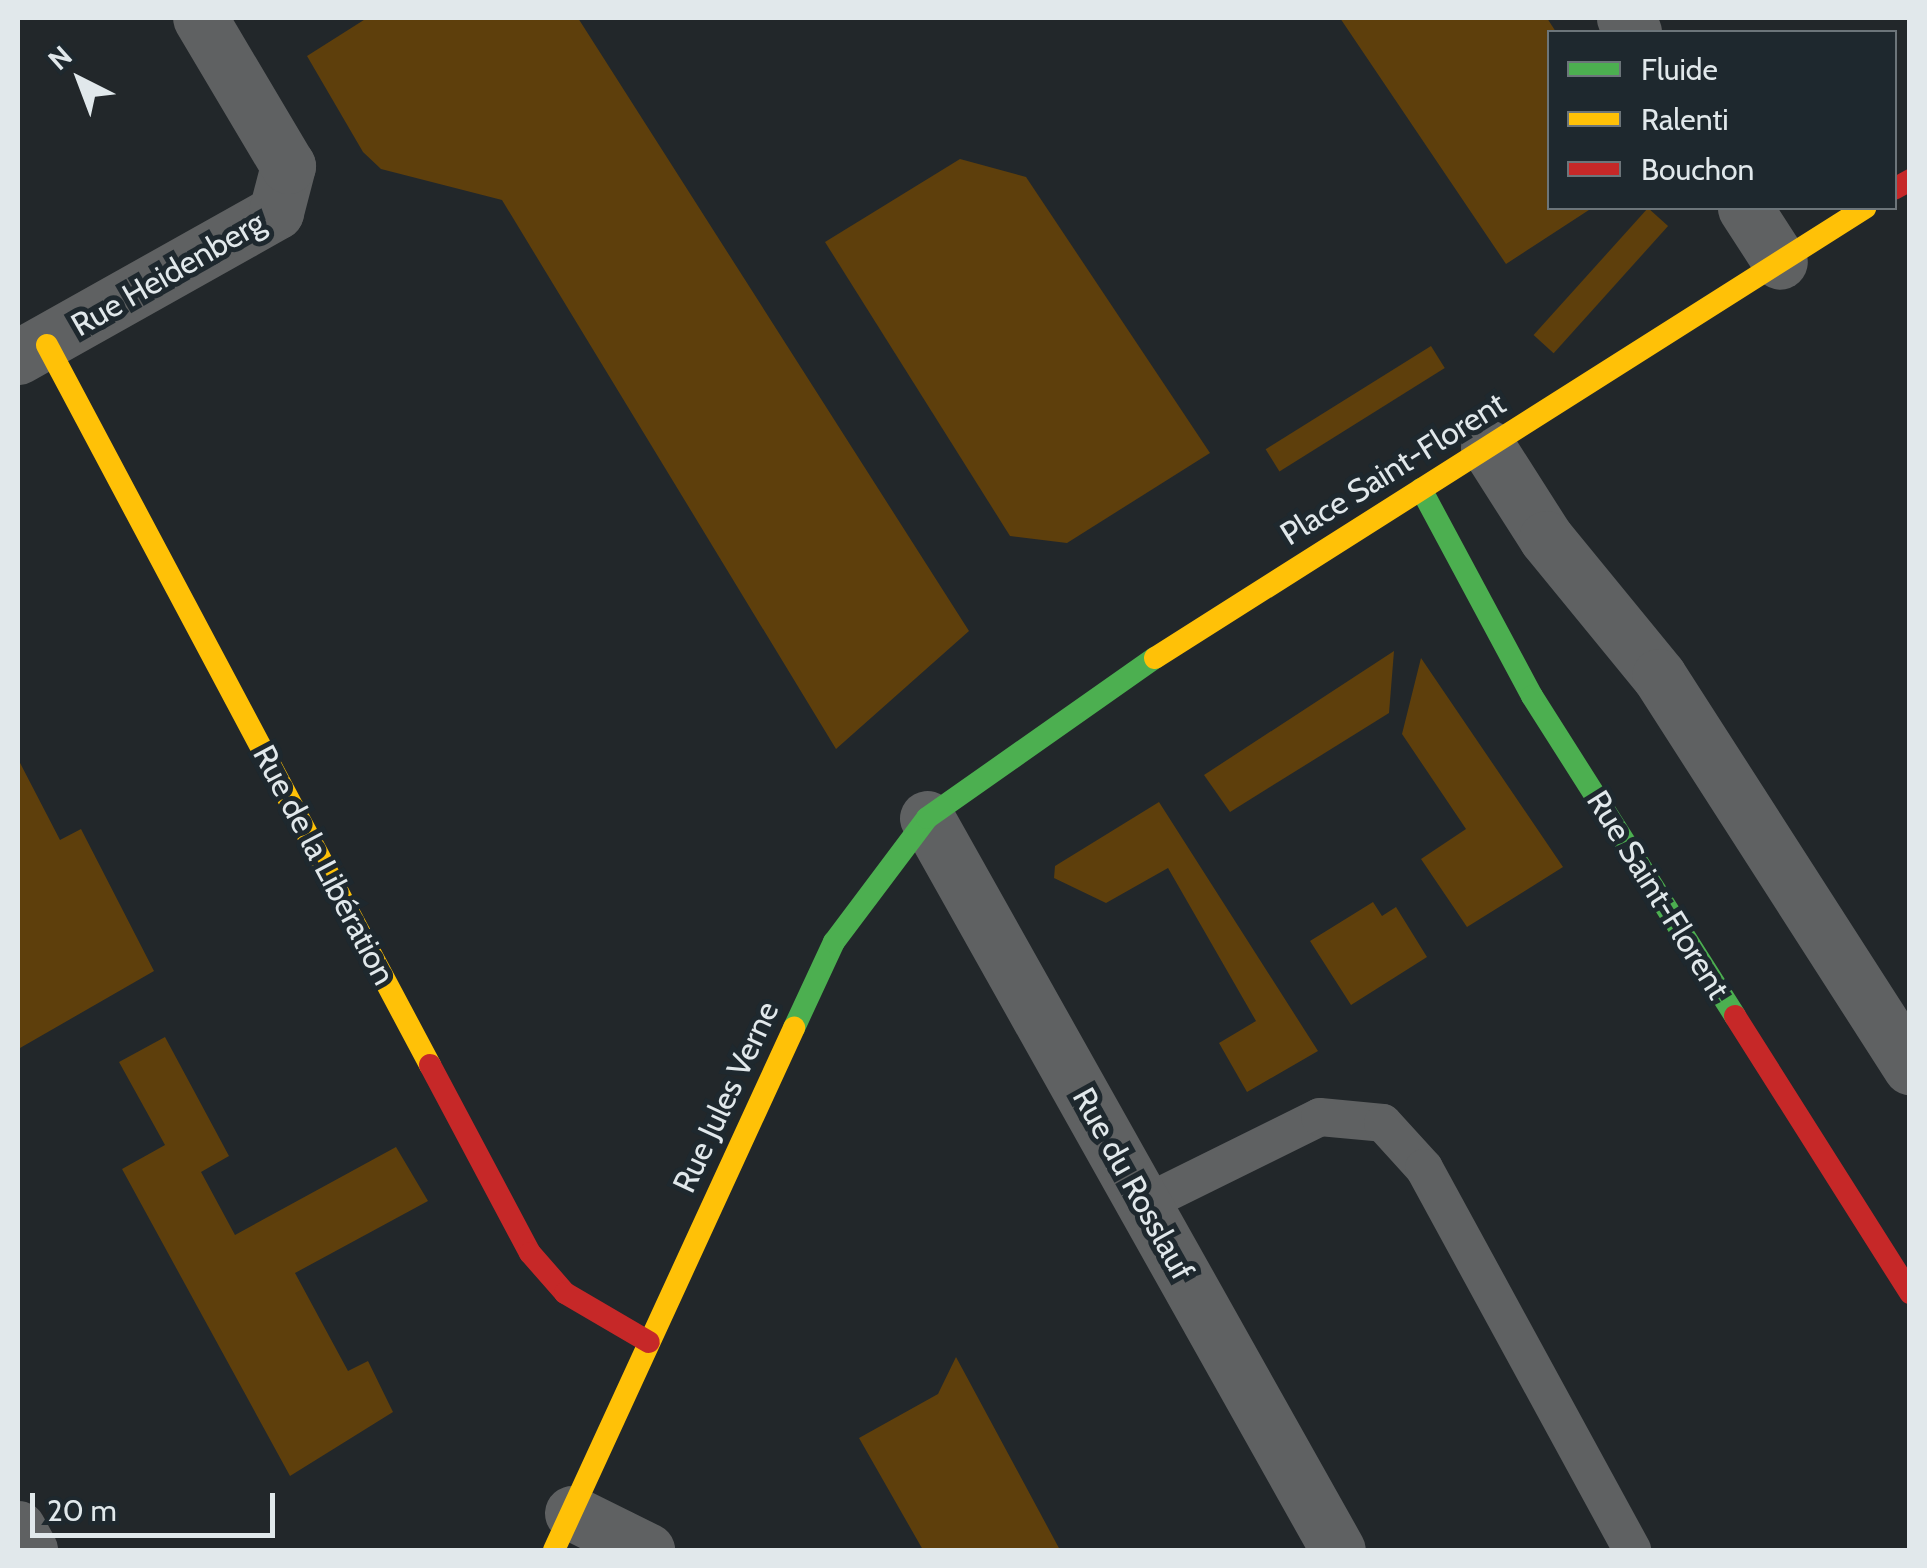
<!DOCTYPE html>
<html>
<head>
<meta charset="utf-8">
<style>
	body { margin:0 }
	#map { position:relative; width:1927px; height:1568px; overflow:hidden; background:#22272a; font-family:Cabin,sans-serif }
	div>[style] { position:absolute }
	.green>* { inset:0; background:#5e3f0c; transform-origin:0 0 }
	.lane>* { height:38px; margin:-19px; padding:0 19px; transform-origin:19px; border-radius:19px; background:#5f6162 }
	.street>* { height:55px; margin:-27.5px; padding:0 27.5px; transform-origin:27.5px; border-radius:27.5px; background:#5f6162 }
	.fast>* { height:22px; margin:-11px; padding:0 11px; transform-origin:11px; border-radius:11px; background:#4caf50 }
	.slow>* { height:22px; margin:-11px; padding:0 11px; transform-origin:11px; border-radius:11px; background:#ffc107 }
	.jam>* { height:22px; margin:-11px; padding:0 11px; transform-origin:11px; border-radius:11px; background:#c62828 }
	span { translate:-50% -50%; white-space:nowrap; text-align:center; line-height:1.15; -webkit-text-stroke:10px #1e282e; paint-order:stroke }
	.street-label { font-size:32px; color:#e1e8eb }
	.frame { position:absolute; inset:0; border:20px solid #e1e8eb; pointer-events:none }
	.legend { position:absolute; left:1547px; top:30px; width:350px; height:180px; box-sizing:border-box; background:#1e282e; border:2px solid #6c757a; margin:0; padding:12px 18px; list-style:none; font-size:30px; color:#e1e8eb }
	.legend li { display:flex; align-items:center; gap:20px; height:50px }
	.legend b { width:50px; border:2px solid #6c757a }
	.north { position:absolute; left:30px; top:30px; width:100px; height:100px; -webkit-text-stroke:8px #1e282e; paint-order:stroke; rotate:318deg; font-size:28px; font-weight:700; line-height:40px; text-align:center; color:#e1e8eb }
	.north::after { content:''; display:block; margin:auto; width:35px; height:45px; background:#e1e8eb; clip-path:polygon(50% 0,100% 100%,50% 72%,0 100%) }
	.scale { position:absolute; left:30px; top:1493px; width:245px; height:45px; box-sizing:border-box; border:5px solid #e1e8eb; border-top:0; padding-left:12px; font-size:30px; line-height:35px; white-space:nowrap; color:#e1e8eb; -webkit-text-stroke:8px #1e282e; paint-order:stroke }
</style>
</head>
<body>
<div id="map">
	<div class="green">
		<i style="clip-path:polygon(367px 18px,578px 18px,969px 631px,836px 749px,502px 200px,381px 169px,363px 152px,307px 56px)"></i>
		<i style="clip-path:polygon(1340px 18px,1547px 18px,1556px 32px,1550px 208px,1592px 208px,1506px 264px)"></i>
		<i style="clip-path:polygon(960px 159px,1026px 177px,1210px 453px,1067px 543px,1010px 536px,825px 242px)"></i>
		<i style="left:1648px;top:208px;width:27px;height:171px;rotate:42deg"></i>
		<i style="left:1431px;top:346px;width:26px;height:195px;rotate:58deg"></i>
		<i style="clip-path:polygon(1394px 651px,1389px 713px,1230px 812px,1204px 775px)"></i>
		<i style="clip-path:polygon(1421px 658px,1563px 867px,1467px 927px,1421px 859px,1466px 829px,1402px 734px)"></i>
		<i style="clip-path:polygon(18px 759px,60px 840px,81px 829px,154px 971px,20px 1048px)"></i>
		<i style="clip-path:polygon(1159px 802px,1318px 1051px,1247px 1092px,1219px 1043px,1256px 1021px,1168px 868px,1106px 903px,1054px 878px,1055px 866px)"></i>
		<i style="clip-path:polygon(1373px 902px,1382px 916px,1396px 907px,1427px 957px,1351px 1005px,1310px 941px)"></i>
		<i style="clip-path:polygon(165px 1037px,229px 1156px,201px 1172px,235px 1235px,396px 1147px,428px 1201px,295px 1273px,348px 1371px,368px 1361px,393px 1412px,290px 1476px,122px 1169px,165px 1145px,119px 1062px)"></i>
		<i style="clip-path:polygon(956px 1357px,1060px 1550px,923px 1550px,859px 1438px,938px 1394px)"></i>
	</div>
	<div class="lane">
		<i style="left:1144px;top:1204px;width:196px;rotate:-26.3deg"></i>
		<i style="left:1320px;top:1117px;width:63px;rotate:5.4deg"></i>
		<i style="left:1383px;top:1123px;width:61px;rotate:47.7deg"></i>
		<i style="left:1424px;top:1168px;width:435px;rotate:61.4deg"></i>
	</div>
	<div class="street">
		<i style="left:1624px;top:18px;width:17px;rotate:54deg"></i>
		<i style="left:1745px;top:208px;width:64px;rotate:57.1deg"></i>
		<i style="left:18px;top:357px;width:296px;rotate:-29.3deg"></i>
		<i style="left:276px;top:212px;width:48px;rotate:-75.4deg"></i>
		<i style="left:288px;top:166px;width:172px;rotate:-120.7deg"></i>
		<i style="left:1488px;top:447px;width:108px;rotate:57.5deg"></i>
		<i style="left:1546px;top:538px;width:178px;rotate:50.7deg"></i>
		<i style="left:1659px;top:676px;width:465px;rotate:57.3deg"></i>
		<i style="left:927px;top:818px;width:839px;rotate:60.69deg"></i>
		<i style="left:572px;top:1513px;width:84px;rotate:26.3deg"></i>
		<i style="left:18px;top:1528px;width:25px;rotate:61deg"></i>
	</div>
	<div class="fast">
		<i style="left:1421px;top:489px;width:235px;rotate:61.8deg"></i>
		<i style="left:1532px;top:696px;width:379px;rotate:57.6deg"></i>
		<i style="left:794px;top:1028px;width:95px;rotate:-65.1deg"></i>
		<i style="left:834px;top:942px;width:155px;rotate:-53.1deg"></i>
		<i style="left:927px;top:818px;width:279px;rotate:-35.1deg"></i>
	</div>
	<div class="slow">
		<i style="left:47px;top:345px;width:816px;rotate:61.99deg"></i>
		<i style="left:1155px;top:658px;width:841px;rotate:-32.37deg"></i>
		<i style="left:554px;top:1550px;width:575px;rotate:-65.31deg"></i>
	</div>
	<div class="jam">
		<i style="left:1894px;top:189px;width:18px;rotate:-29deg"></i>
		<i style="left:1735px;top:1016px;width:328px;rotate:57.7deg"></i>
		<i style="left:430px;top:1065px;width:213px;rotate:62deg"></i>
		<i style="left:530px;top:1253px;width:53px;rotate:48.8deg"></i>
		<i style="left:565px;top:1293px;width:97px;rotate:30.3deg"></i>
	</div>
	<div class="street-label">
		<span style="left:168px;top:274px;rotate:-30deg">Rue Heidenberg</span>
		<span style="left:1393px;top:469px;rotate:-32deg">Place Saint-Florent</span>
		<span style="left:324px;top:865px;rotate:62deg">Rue de la Libération</span>
		<span style="left:1658px;top:895px;rotate:58deg">Rue Saint-Florent</span>
		<span style="left:726px;top:1097px;rotate:-65deg">Rue Jules Verne</span>
		<span style="left:1133px;top:1184px;rotate:61deg">Rue du Rosslauf</span>
	</div>
	<div class="frame"></div>
	<ul class="legend">
	<li><b style="height:12px;background:#4caf50"></b>Fluide</li>
	<li><b style="height:12px;background:#ffc107"></b>Ralenti</li>
	<li><b style="height:12px;background:#c62828"></b>Bouchon</li>
	</ul>
	<div class="north">N</div>
	<div class="scale">20 m</div>
</div>
</body>
</html>
